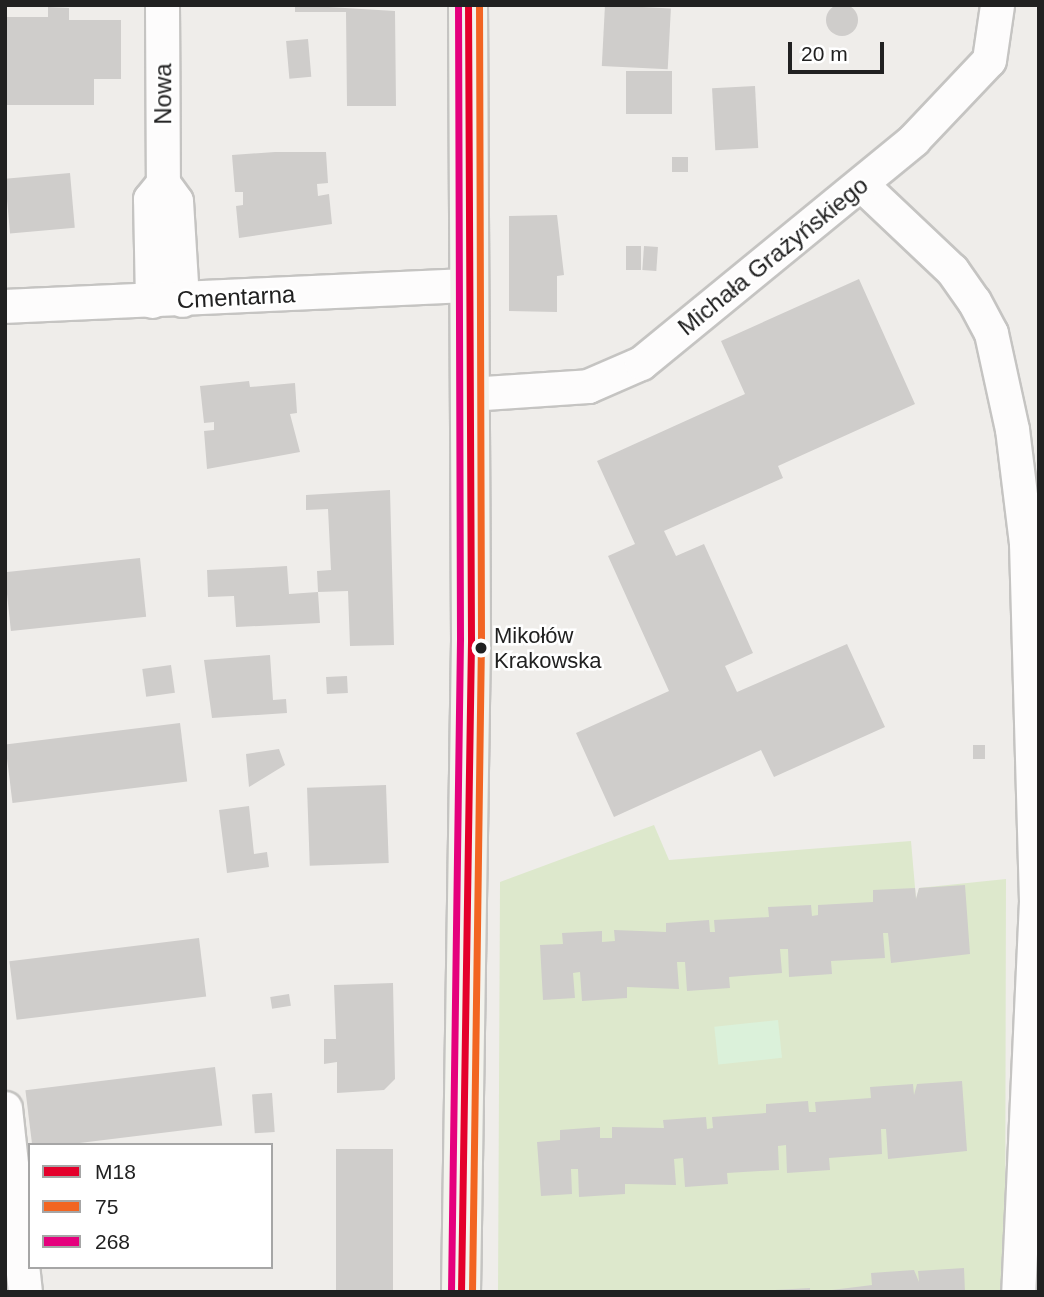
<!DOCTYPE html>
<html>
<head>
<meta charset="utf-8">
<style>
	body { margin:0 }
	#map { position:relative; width:1044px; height:1297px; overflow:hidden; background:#efedea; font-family:Helvetica,sans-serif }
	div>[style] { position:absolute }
	.grass>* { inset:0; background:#dde8cc }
	.park>* { inset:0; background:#dbf1da; transform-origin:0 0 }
	.building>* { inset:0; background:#cfcdcb; transform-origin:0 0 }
	.round { border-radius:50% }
	.roads { filter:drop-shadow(2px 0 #c5c4c2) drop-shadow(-2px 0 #c5c4c2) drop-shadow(0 2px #c5c4c2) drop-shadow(0 -2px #c5c4c2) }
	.street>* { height:33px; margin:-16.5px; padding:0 16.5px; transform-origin:16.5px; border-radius:16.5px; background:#fdfcfc }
	.secondary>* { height:38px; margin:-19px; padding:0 19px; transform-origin:19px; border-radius:19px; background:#f3f3ed }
	.bus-1>* { height:7px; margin:-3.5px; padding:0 3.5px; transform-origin:3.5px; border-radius:3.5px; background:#e4002b }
	.bus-2>* { height:7px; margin:-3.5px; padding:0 3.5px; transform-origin:3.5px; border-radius:3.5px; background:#f26522 }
	.bus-3>* { height:7px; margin:-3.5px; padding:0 3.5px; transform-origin:3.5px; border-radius:3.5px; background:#e5007d }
	.dots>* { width:19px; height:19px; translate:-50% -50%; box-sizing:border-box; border:4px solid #fff; border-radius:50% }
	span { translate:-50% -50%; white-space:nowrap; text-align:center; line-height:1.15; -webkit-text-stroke:5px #fff; paint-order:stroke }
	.bus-label { font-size:22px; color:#212121 }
	.left { translate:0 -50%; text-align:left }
	.street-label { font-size:24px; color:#212121 }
	.frame { position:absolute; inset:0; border:7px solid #212121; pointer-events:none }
	.legend { position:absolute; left:28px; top:1143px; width:245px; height:126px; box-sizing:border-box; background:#fff; border:2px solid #a6a6a6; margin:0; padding:9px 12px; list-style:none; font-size:21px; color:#212121 }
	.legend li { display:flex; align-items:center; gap:14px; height:35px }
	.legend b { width:35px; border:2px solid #a6a6a6 }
	.scale { position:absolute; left:788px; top:42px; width:96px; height:32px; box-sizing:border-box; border:4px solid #212121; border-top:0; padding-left:9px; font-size:21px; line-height:24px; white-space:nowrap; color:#212121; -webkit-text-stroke:5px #fff; paint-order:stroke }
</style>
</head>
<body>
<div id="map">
	<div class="grass">
		<i style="clip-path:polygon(654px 825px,669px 860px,911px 841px,916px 899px,919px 888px,1006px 879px,1005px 1292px,498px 1292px,500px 882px)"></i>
	</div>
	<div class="park">
		<i style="left:778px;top:1020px;width:38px;height:64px;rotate:84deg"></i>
	</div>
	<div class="building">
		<i class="round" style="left:826px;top:4px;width:32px;height:32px"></i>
		<i style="clip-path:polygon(295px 5px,395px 11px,396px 106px,347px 106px,346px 12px,295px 12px)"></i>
		<i style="left:605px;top:5px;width:66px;height:61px;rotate:3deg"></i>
		<i style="clip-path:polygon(48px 7px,69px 8px,69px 20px,121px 20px,121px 79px,94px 79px,94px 105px,7px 105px,7px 17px,48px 17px)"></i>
		<i style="left:308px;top:39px;width:38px;height:22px;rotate:85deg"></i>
		<i style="left:672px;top:71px;width:43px;height:46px;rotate:90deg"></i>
		<i style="left:755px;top:86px;width:62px;height:43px;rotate:87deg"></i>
		<i style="clip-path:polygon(275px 152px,326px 152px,328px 183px,317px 184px,318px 196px,329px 194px,332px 224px,239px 238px,236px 206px,243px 205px,243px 192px,235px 192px,232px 155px)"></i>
		<i style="left:672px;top:157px;width:16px;height:15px"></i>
		<i style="left:70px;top:173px;width:55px;height:65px;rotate:85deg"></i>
		<i style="clip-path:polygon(557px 215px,564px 275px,557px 276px,557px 312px,509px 311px,509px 216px)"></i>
		<i style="left:626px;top:246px;width:15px;height:24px"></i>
		<i style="left:644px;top:246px;width:14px;height:24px;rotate:4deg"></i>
		<i style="clip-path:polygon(859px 279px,915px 404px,778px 466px,783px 478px,664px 531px,676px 556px,704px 544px,753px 653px,725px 666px,737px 692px,847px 644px,885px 727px,774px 777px,761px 750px,614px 817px,576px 733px,669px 691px,608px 556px,635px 544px,597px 461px,745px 394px,721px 341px)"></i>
		<i style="clip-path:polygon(249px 381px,250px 387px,295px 383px,297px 413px,290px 414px,300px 452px,207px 469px,204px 431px,214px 430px,214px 422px,204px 423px,200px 386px)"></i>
		<i style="clip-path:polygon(390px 490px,394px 645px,350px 646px,348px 591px,318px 592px,320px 623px,236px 627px,234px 596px,208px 597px,207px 570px,271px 567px,287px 566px,289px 594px,318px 592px,317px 571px,331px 570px,328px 509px,306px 510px,306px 495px)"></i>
		<i style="left:140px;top:558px;width:59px;height:136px;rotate:84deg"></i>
		<i style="clip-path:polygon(270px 655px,273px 700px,286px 699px,287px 713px,212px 718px,204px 660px)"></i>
		<i style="left:171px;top:665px;width:28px;height:29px;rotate:82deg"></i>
		<i style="left:347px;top:676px;width:17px;height:21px;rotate:87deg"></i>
		<i style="left:180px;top:723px;width:59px;height:176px;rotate:83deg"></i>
		<i style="left:973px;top:745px;width:12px;height:14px"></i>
		<i style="clip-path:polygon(279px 749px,285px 765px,249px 787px,246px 754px)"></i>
		<i style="left:386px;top:785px;width:78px;height:79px;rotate:88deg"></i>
		<i style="clip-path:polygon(249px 806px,254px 854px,267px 852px,269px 867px,227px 873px,219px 810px)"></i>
		<i style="clip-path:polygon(965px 885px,970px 954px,891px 963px,888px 933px,883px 933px,885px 958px,831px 961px,832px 974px,789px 977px,788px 949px,780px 949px,782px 973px,729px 977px,730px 988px,687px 991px,685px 962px,677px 962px,679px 989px,627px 987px,627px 998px,582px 1001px,580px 972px,573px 973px,575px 998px,543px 1000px,540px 945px,563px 944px,562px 933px,602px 931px,602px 942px,615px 941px,614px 930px,666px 932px,666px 923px,709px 920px,710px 932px,715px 932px,714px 920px,769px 917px,768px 907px,811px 905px,812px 916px,818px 915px,818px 905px,873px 902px,873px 890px,915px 888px,916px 899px,919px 888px)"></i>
		<i style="left:199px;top:938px;width:59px;height:191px;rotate:83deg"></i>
		<i style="clip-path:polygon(393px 983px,395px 1079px,384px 1090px,337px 1093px,337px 1062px,324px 1064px,324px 1039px,336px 1039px,334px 985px)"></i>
		<i style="left:289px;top:994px;width:12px;height:19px;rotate:81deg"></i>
		<i style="left:215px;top:1067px;width:59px;height:191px;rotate:83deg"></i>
		<i style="clip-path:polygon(962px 1081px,967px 1151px,888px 1159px,886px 1129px,881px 1129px,882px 1154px,829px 1158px,830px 1170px,787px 1173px,786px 1145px,778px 1146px,779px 1170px,727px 1173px,728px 1184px,685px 1187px,683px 1158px,674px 1159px,676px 1185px,625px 1184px,625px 1194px,579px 1197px,578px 1169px,571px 1169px,572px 1194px,541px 1196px,537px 1142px,560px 1140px,560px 1130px,600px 1127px,600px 1138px,612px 1138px,612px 1127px,664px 1128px,663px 1120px,706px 1117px,707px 1129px,713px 1128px,712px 1117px,766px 1113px,766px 1104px,808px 1101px,809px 1112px,816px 1112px,815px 1102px,871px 1098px,870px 1087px,913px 1084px,914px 1095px,917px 1084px)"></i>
		<i style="left:272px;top:1093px;width:39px;height:20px;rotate:86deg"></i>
		<i style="left:336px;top:1149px;width:57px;height:143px"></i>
		<i style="clip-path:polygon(964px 1268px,965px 1292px,816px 1292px,872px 1285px,871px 1273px,914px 1270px,919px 1282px,918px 1271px)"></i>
		<i style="clip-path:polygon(810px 1288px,810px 1292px,775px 1292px,775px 1290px)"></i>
	</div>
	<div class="roads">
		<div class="street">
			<i style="left:162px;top:5px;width:178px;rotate:89.7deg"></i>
			<i style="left:163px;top:183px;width:22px;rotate:54deg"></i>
			<i style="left:176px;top:201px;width:99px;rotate:86.5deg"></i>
			<i style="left:862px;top:185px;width:124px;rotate:43.4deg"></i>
			<i style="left:952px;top:270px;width:38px;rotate:55deg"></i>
			<i style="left:974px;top:301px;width:36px;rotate:62deg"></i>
			<i style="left:991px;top:333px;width:98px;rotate:77.7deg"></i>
			<i style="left:1012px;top:429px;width:115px;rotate:83deg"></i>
			<i style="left:1026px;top:543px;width:358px;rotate:88.4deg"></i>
			<i style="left:1036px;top:901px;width:391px;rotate:92.6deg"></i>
			<i style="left:152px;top:301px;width:102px;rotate:-91.1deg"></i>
			<i style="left:150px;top:199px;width:21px;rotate:-51deg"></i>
			<i style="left:5px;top:306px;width:462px;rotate:-2.6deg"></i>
			<i style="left:469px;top:394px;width:119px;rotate:-3.8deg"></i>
			<i style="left:588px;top:386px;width:58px;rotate:-23.5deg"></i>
			<i style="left:641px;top:363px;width:352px;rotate:-39.3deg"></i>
			<i style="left:913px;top:140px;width:110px;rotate:-46.5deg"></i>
			<i style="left:989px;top:60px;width:56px;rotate:-81.7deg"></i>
			<i style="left:5px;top:1108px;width:185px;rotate:83.8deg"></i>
		</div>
		<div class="secondary">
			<i style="left:461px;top:1292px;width:653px;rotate:-89.12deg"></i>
			<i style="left:471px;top:639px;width:634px;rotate:-90.27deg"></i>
		</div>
	</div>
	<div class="bus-1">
		<i style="left:461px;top:1292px;width:653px;rotate:-89.12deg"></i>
		<i style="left:471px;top:639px;width:634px;rotate:-90.27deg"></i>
	</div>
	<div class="bus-2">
		<i style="left:472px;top:1292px;width:653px;rotate:-89.21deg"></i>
		<i style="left:481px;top:639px;width:634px;rotate:-90.18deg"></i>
	</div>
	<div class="bus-3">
		<i style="left:451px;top:1292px;width:653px;rotate:-89.21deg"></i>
		<i style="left:460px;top:639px;width:634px;rotate:-90.18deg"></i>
	</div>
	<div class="dots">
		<i style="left:481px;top:648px;background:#212121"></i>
	</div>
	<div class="bus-label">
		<span class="left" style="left:494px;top:648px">Mikołów<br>Krakowska</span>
	</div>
	<div class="street-label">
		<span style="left:163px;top:94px;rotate:-90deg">Nowa</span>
		<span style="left:773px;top:256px;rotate:-39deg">Michała Grażyńskiego</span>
		<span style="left:236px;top:297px;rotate:-3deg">Cmentarna</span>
	</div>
	<div class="frame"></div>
	<ul class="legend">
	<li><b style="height:9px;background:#e4002b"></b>M18</li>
	<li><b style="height:9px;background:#f26522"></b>75</li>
	<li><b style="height:9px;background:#e5007d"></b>268</li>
	</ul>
	<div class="scale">20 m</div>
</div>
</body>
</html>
